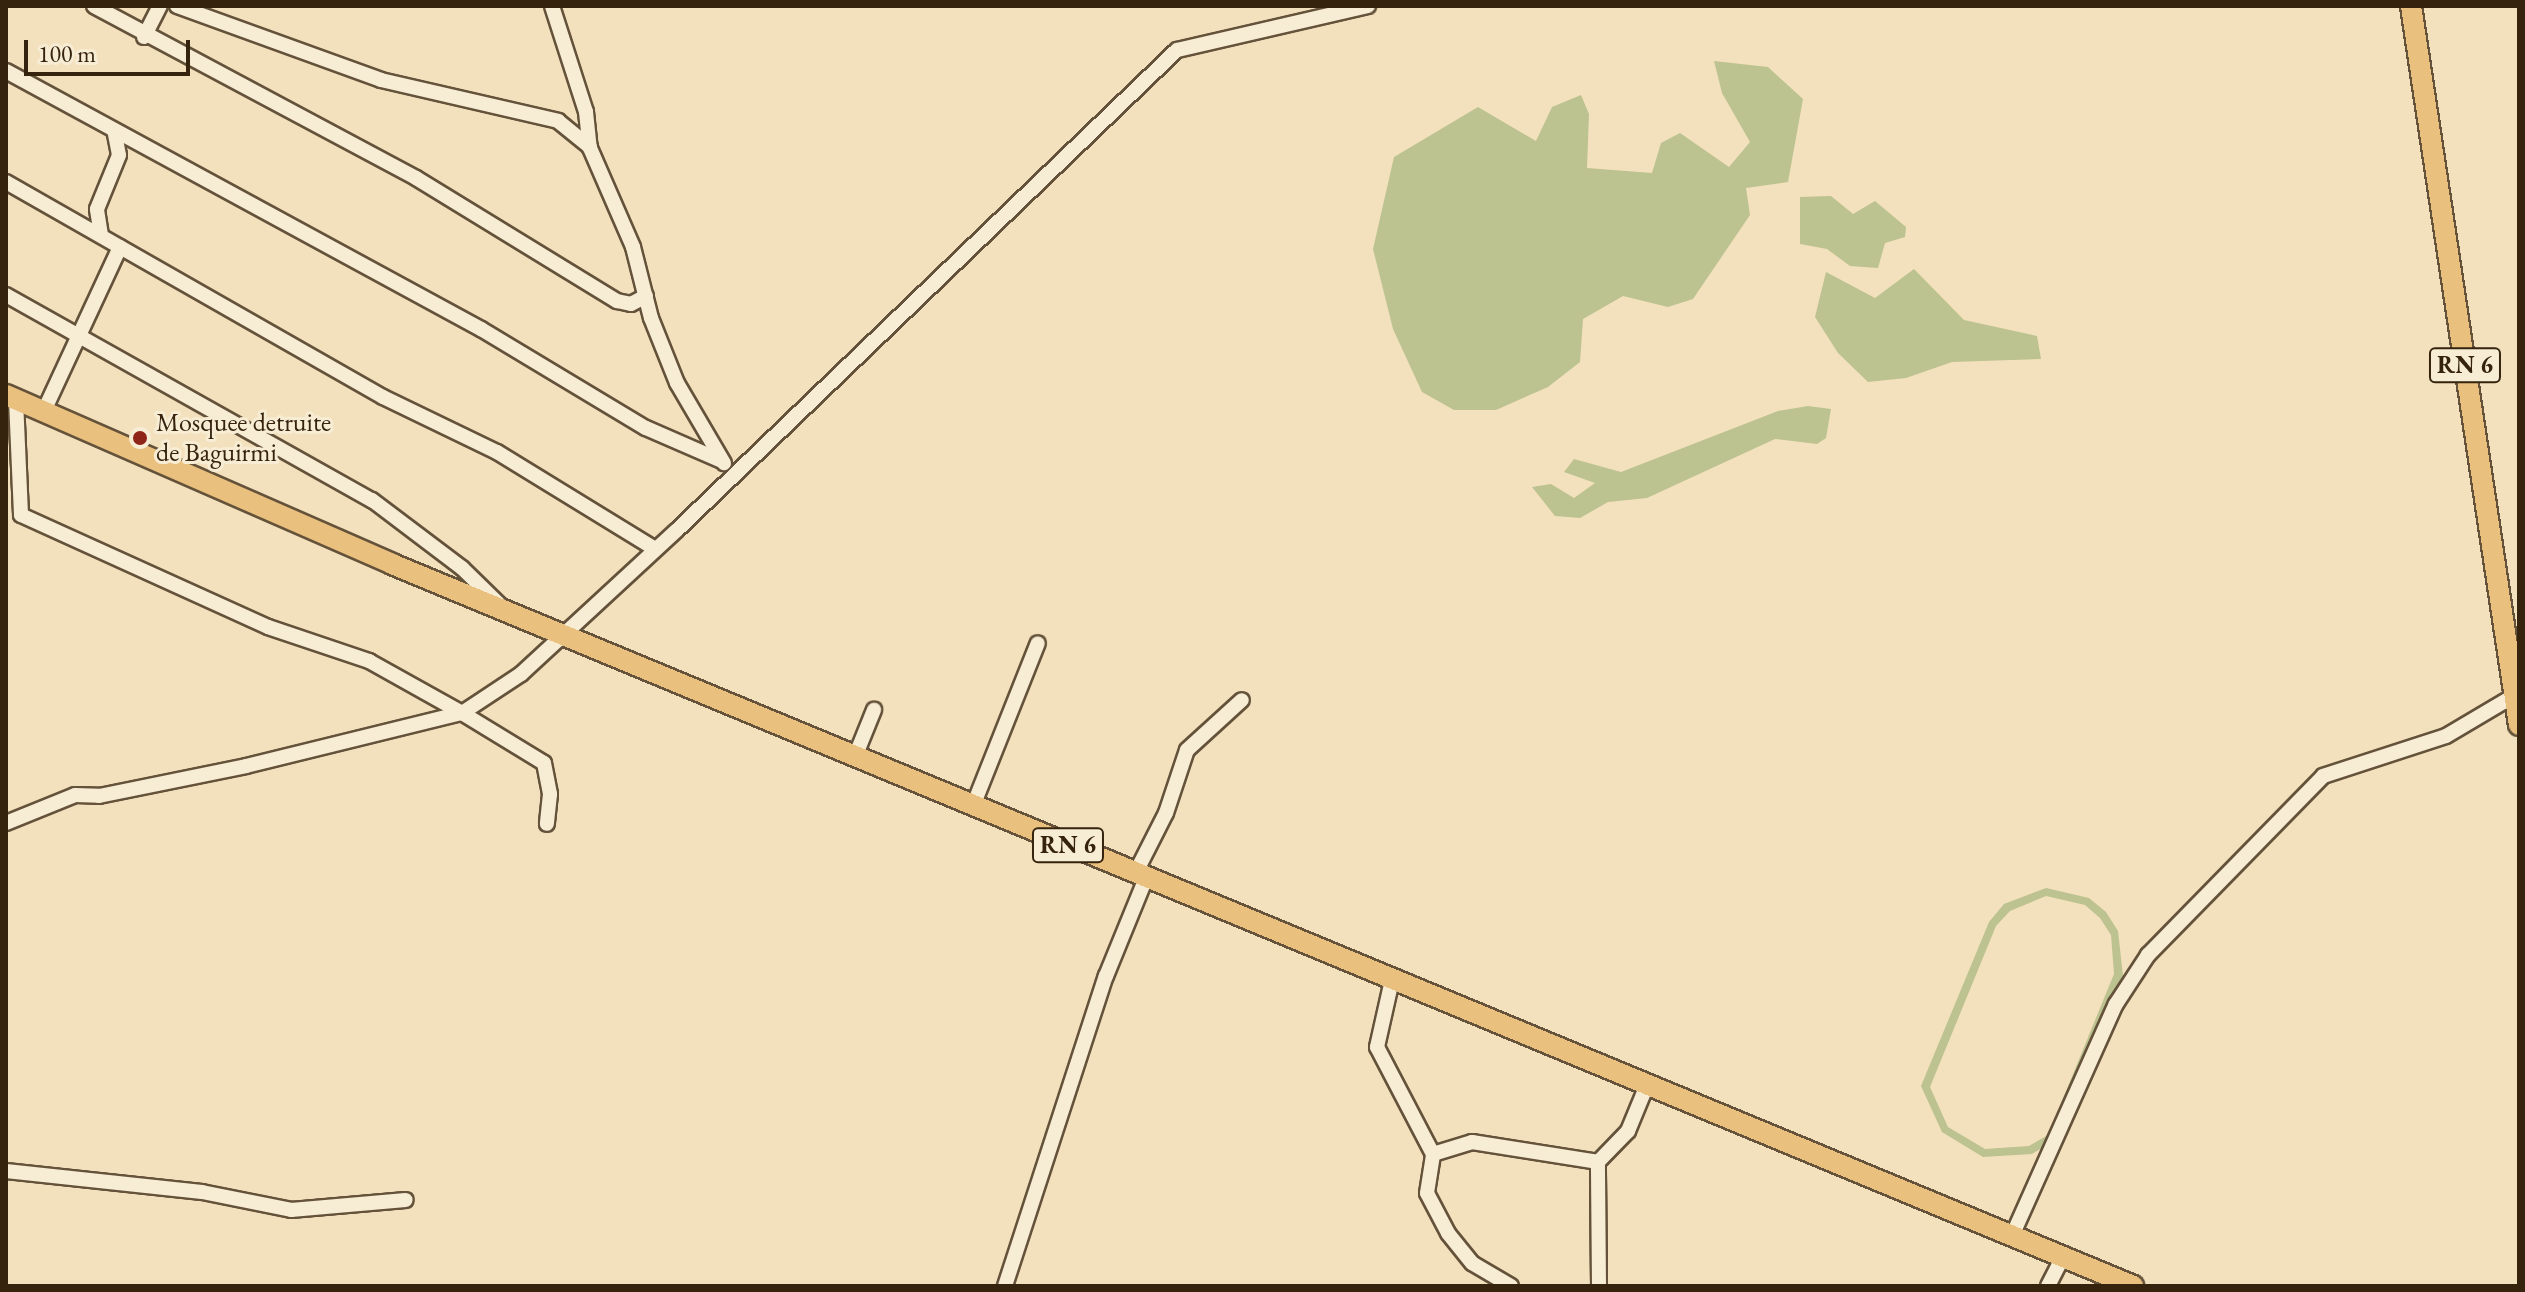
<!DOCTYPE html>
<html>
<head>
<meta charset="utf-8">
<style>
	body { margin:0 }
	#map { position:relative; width:2525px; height:1292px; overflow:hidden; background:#f3e1bd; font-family:"EB Garamond",serif }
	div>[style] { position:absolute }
	.green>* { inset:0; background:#bcc290 }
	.roads { filter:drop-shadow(2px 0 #64523a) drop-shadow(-2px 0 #64523a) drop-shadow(0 2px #64523a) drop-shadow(0 -2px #64523a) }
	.street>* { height:14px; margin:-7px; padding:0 7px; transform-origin:7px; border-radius:7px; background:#f7ecd4 }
	.primary>* { height:20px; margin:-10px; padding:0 10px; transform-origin:10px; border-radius:10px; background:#eac07e }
	.dots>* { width:22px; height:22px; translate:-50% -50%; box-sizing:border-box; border:4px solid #f7ecd4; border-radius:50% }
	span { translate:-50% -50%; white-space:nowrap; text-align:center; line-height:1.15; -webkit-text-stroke:6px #f7ecd4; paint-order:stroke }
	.shield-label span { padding:2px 6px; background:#f7ecd4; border:2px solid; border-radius:6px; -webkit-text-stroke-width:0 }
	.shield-label { font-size:24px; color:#35230e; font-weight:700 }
	.poi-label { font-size:26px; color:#35230e }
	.left { translate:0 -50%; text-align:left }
	.frame { position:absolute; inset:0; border:8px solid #35230e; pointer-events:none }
	.scale { position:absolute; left:24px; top:40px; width:166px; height:36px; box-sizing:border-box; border:4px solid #35230e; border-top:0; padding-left:10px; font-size:24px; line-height:28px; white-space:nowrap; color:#35230e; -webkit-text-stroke:6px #f7ecd4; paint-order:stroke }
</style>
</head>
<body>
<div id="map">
	<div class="green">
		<i style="clip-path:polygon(1714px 61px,1768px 67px,1803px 99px,1788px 182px,1746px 188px,1750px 215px,1693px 299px,1668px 307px,1623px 296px,1583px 319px,1580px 362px,1548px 387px,1496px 410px,1454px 410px,1422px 392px,1393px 329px,1373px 249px,1394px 157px,1478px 107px,1536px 141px,1552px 107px,1581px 95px,1589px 114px,1587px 168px,1652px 173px,1661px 143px,1680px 133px,1729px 167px,1750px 142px,1722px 93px)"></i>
		<i style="clip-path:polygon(1831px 196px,1853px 214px,1875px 201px,1906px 227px,1905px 237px,1885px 243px,1878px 268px,1850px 266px,1827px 249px,1800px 244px,1800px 197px)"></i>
		<i style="clip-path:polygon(1914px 269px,1964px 320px,2037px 336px,2041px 359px,1952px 362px,1906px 378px,1868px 382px,1838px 353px,1815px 317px,1826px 272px,1875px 298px)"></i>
		<i style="clip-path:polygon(1808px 406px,1831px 409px,1826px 438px,1817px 444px,1775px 439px,1647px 498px,1608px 502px,1580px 518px,1555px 516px,1532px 487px,1551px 484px,1574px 498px,1595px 483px,1564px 472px,1574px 459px,1621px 472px,1778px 411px)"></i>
		<i style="clip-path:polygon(evenodd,2046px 888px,2089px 898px,2106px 912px,2118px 931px,2123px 976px,2055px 1140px,2032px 1154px,1983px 1157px,1942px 1132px,1921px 1086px,1989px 922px,2004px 904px,2046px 888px,2046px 896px,2085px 905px,2100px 918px,2111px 935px,2114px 974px,2048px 1135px,2029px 1146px,1985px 1149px,1948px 1127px,1930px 1087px,1996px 926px,2010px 911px,2046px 896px)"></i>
	</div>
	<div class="roads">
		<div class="street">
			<i style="left:94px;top:6px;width:365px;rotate:28.1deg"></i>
			<i style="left:416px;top:178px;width:236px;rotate:31.5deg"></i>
			<i style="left:617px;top:301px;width:14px;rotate:12deg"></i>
			<i style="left:631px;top:304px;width:17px;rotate:-28deg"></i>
			<i style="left:177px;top:6px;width:217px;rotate:19.9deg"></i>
			<i style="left:381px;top:80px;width:182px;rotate:13deg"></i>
			<i style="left:558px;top:121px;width:41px;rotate:39.1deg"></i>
			<i style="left:552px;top:6px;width:111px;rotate:72.2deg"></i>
			<i style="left:586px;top:112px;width:36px;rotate:84deg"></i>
			<i style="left:590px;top:148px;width:108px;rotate:66.5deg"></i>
			<i style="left:633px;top:247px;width:73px;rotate:75.8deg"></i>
			<i style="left:651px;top:318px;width:70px;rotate:68.2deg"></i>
			<i style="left:677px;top:383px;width:93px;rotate:59.6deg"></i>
			<i style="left:144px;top:37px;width:35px;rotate:-63deg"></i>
			<i style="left:6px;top:71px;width:541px;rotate:28.51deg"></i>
			<i style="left:481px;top:329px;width:192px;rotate:31deg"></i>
			<i style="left:646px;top:428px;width:83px;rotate:23.5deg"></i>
			<i style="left:6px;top:182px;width:434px;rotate:29.7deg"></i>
			<i style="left:383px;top:397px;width:127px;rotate:25.8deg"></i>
			<i style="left:497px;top:452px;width:185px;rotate:31.5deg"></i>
			<i style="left:101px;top:235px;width:26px;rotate:-99deg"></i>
			<i style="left:97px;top:209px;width:58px;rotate:-67.8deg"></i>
			<i style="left:119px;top:155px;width:25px;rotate:-101deg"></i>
			<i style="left:6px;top:295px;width:420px;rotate:29.3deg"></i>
			<i style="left:372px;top:500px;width:113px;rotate:37.1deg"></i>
			<i style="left:462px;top:568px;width:57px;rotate:44.3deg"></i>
			<i style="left:16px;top:400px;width:115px;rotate:87.5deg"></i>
			<i style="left:21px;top:515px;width:271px;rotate:24.4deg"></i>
			<i style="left:268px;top:627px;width:107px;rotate:18.6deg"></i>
			<i style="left:369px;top:661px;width:107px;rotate:29.2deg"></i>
			<i style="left:462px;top:713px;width:71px;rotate:-33.5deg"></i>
			<i style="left:521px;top:674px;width:212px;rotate:-42.7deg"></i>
			<i style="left:677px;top:530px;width:693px;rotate:-43.83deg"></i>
			<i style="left:1177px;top:50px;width:196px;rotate:-13deg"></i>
			<i style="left:43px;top:413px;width:183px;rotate:-65.1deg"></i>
			<i style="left:855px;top:757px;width:51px;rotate:-68deg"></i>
			<i style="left:973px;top:806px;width:175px;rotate:-68.3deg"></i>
			<i style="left:6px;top:823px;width:74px;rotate:-22.1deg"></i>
			<i style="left:75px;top:795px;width:24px;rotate:2deg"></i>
			<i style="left:99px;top:796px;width:150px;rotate:-11.5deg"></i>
			<i style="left:246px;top:766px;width:222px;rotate:-13.8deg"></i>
			<i style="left:462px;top:713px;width:96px;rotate:31.4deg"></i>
			<i style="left:544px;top:763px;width:32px;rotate:79deg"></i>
			<i style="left:550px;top:794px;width:30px;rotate:96deg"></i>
			<i style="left:1135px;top:874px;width:68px;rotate:-63.1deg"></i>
			<i style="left:1166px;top:813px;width:66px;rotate:-71.6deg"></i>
			<i style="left:1187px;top:750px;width:74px;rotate:-42.3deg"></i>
			<i style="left:1392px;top:980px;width:69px;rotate:102.6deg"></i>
			<i style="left:1377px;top:1047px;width:121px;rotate:62.4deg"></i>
			<i style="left:6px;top:1171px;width:197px;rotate:6.1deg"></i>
			<i style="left:202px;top:1192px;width:91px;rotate:11.4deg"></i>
			<i style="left:291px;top:1210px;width:115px;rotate:-5deg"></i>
			<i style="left:2012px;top:1236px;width:254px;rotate:-65.9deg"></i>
			<i style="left:2116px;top:1004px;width:59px;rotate:-56.9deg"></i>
			<i style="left:2148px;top:955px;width:250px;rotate:-45.6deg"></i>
			<i style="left:2323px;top:776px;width:129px;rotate:-18deg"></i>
			<i style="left:2446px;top:736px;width:80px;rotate:-30.7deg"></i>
			<i style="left:1005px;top:1286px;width:326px;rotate:-72deg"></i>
			<i style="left:1106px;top:976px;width:106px;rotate:-67.8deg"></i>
			<i style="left:1511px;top:1286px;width:45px;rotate:-149.5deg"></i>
			<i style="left:1472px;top:1263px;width:38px;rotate:-129deg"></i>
			<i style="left:1448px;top:1233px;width:45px;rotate:-117.7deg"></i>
			<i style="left:1427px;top:1193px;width:39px;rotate:-81deg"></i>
			<i style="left:1433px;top:1154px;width:41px;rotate:-17.1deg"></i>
			<i style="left:1472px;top:1142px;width:128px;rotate:9deg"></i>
			<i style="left:1599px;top:1286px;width:124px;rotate:-90.5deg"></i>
			<i style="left:1598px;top:1162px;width:43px;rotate:-45.9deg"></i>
			<i style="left:1628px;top:1131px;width:50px;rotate:-67.6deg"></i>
			<i style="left:2048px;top:1286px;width:33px;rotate:-63deg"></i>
		</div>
		<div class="primary">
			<i style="left:2411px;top:6px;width:727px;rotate:81.46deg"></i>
			<i style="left:6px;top:395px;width:421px;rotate:23.6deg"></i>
			<i style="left:392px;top:564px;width:1885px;rotate:22.52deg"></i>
		</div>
	</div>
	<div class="dots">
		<i style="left:140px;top:438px;background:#8f2418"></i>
	</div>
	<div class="shield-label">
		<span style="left:2465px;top:365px">RN 6</span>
		<span style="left:1068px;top:845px">RN 6</span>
	</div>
	<div class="poi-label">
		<span class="left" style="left:156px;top:438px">Mosquee detruite<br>de Baguirmi</span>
	</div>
	<div class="frame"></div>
	<div class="scale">100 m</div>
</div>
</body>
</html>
